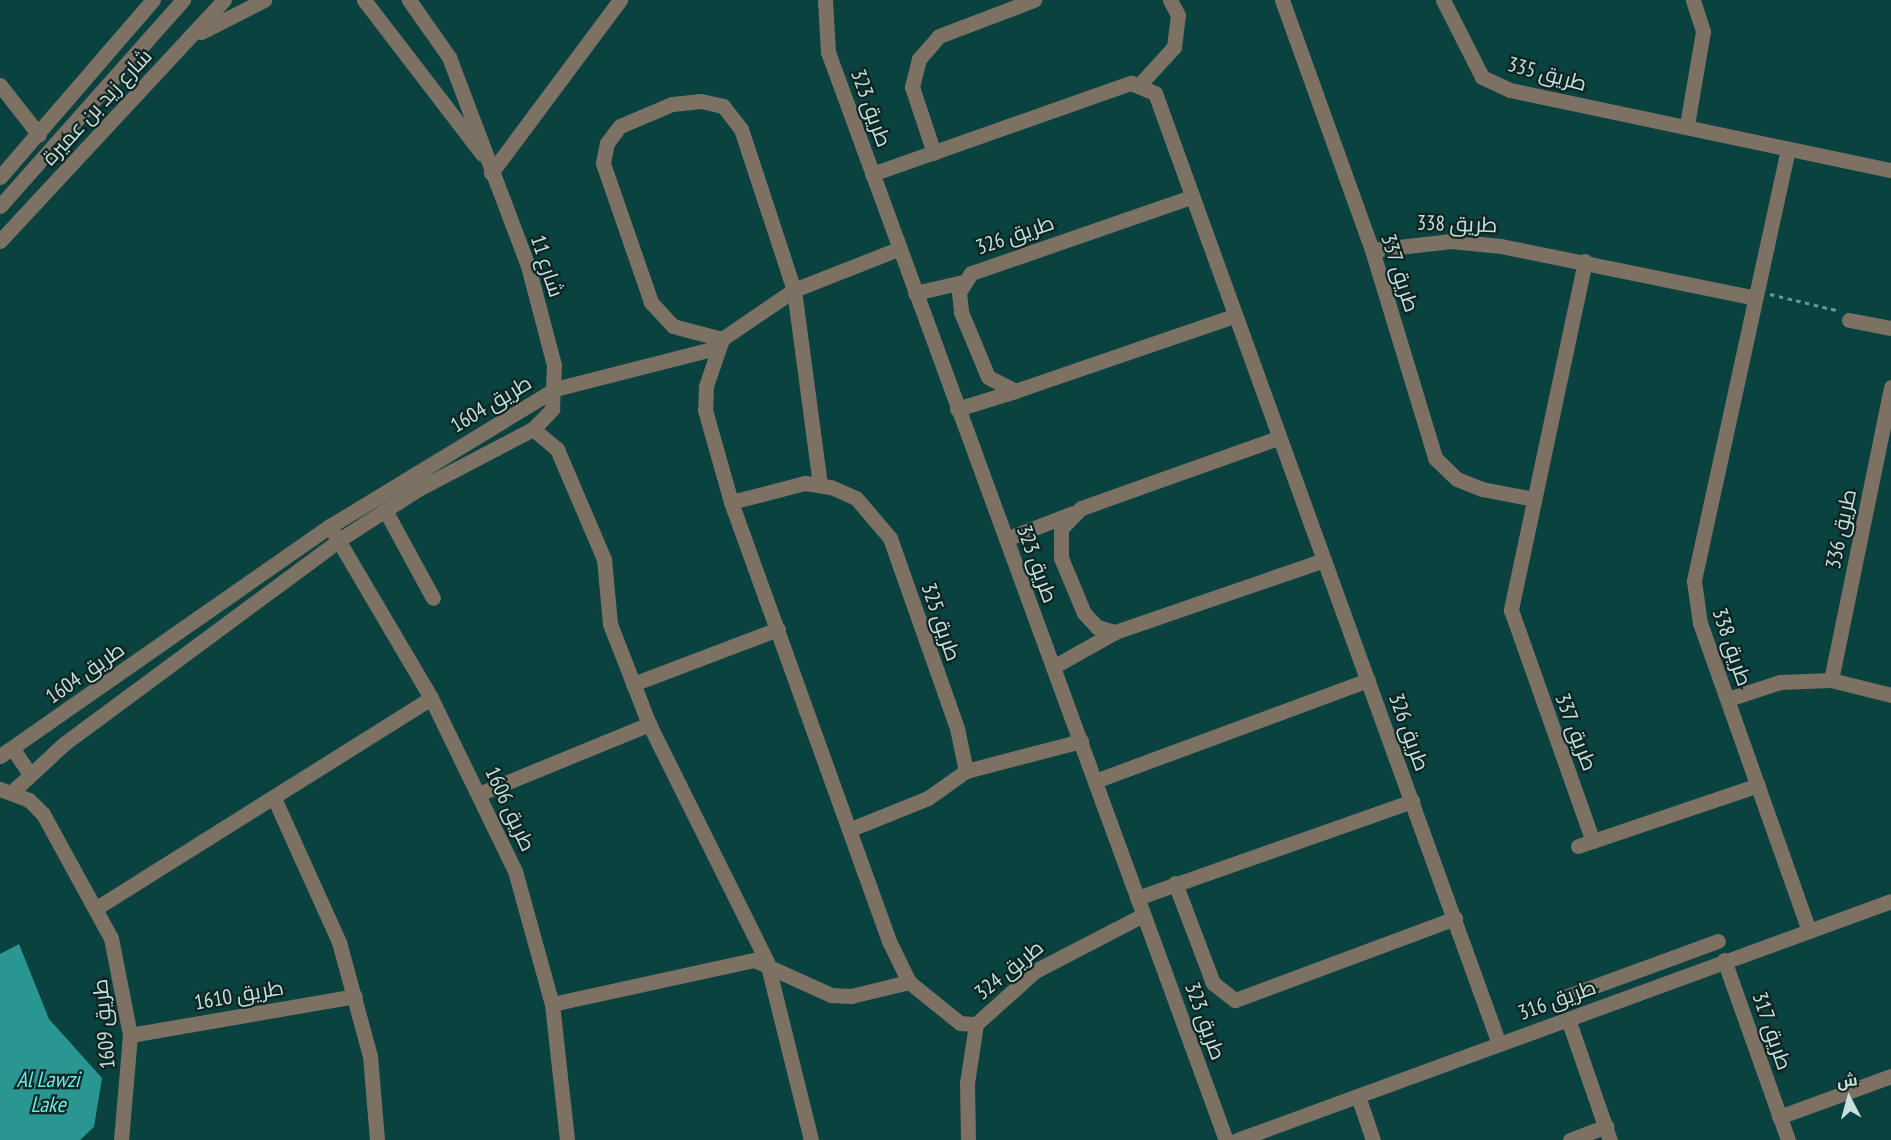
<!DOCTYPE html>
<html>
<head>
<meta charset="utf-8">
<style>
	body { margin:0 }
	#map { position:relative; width:1891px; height:1140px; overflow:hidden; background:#09423f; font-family:"PT Sans Narrow",Cairo,sans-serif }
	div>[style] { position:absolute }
	.water>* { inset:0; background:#299691 }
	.path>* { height:3px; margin-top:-1.5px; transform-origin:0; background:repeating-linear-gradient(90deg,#6d9693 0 4.5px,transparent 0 9px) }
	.minor>* { height:15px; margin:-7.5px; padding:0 7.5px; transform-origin:7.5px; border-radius:7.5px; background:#7d7164 }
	span { translate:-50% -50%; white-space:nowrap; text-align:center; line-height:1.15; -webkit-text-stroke:4.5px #0f2523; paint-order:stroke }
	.street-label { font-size:21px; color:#c6e0de }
	.water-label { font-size:22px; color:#6ae9e1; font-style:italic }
	.north { position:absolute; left:1819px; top:1068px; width:60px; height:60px; -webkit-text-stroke:4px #0f2523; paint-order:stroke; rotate:354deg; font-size:16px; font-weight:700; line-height:24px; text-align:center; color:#c6e0de }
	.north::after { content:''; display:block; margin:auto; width:21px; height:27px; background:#c6e0de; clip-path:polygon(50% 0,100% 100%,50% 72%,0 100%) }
</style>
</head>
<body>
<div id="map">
	<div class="water">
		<i style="clip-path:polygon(19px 944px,49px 1019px,102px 1078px,94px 1127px,80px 1140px,0 1140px,0 954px)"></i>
	</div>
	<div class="path">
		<i style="left:1770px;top:294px;width:68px;rotate:13.6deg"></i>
	</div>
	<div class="minor">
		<i style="left:364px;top:0;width:194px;rotate:52.5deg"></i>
		<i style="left:825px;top:0;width:52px;rotate:86.7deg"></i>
		<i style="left:828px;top:52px;width:1159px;rotate:69.91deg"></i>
		<i style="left:1282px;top:0;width:266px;rotate:70.2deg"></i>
		<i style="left:1372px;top:250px;width:217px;rotate:73.1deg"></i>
		<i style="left:1435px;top:458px;width:30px;rotate:44deg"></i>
		<i style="left:1457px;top:479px;width:27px;rotate:22deg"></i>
		<i style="left:1482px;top:489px;width:53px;rotate:10.9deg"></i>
		<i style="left:1443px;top:0;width:86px;rotate:63.1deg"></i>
		<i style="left:1482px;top:77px;width:31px;rotate:25deg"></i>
		<i style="left:1510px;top:90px;width:389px;rotate:11.9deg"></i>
		<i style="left:201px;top:32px;width:71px;rotate:-26.9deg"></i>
		<i style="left:1141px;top:83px;width:49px;rotate:-47.5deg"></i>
		<i style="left:1174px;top:47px;width:32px;rotate:-83deg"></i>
		<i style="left:1178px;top:15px;width:17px;rotate:-118deg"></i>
		<i style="left:0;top:85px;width:63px;rotate:52deg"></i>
		<i style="left:1687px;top:125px;width:95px;rotate:-80.3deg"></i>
		<i style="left:1703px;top:31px;width:33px;rotate:-108deg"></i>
		<i style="left:1788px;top:149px;width:442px;rotate:102.3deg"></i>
		<i style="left:1694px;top:581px;width:42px;rotate:81.9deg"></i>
		<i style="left:1700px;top:623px;width:327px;rotate:70.5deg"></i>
		<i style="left:934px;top:153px;width:70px;rotate:-108.4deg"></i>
		<i style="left:912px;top:87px;width:29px;rotate:-76deg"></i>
		<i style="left:919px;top:59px;width:30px;rotate:-49deg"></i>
		<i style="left:939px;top:36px;width:102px;rotate:-20.8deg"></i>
		<i style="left:491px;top:173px;width:216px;rotate:-53.3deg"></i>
		<i style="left:872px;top:174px;width:275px;rotate:-19.4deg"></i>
		<i style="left:1131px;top:83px;width:26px;rotate:23deg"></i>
		<i style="left:1155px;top:93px;width:1011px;rotate:70.11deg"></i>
		<i style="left:0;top:177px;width:234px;rotate:-49.2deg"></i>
		<i style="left:1191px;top:197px;width:233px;rotate:160.9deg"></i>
		<i style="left:971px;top:273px;width:22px;rotate:122deg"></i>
		<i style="left:959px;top:292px;width:20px;rotate:84deg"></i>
		<i style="left:961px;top:312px;width:70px;rotate:67.4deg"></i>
		<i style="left:988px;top:377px;width:30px;rotate:27deg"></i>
		<i style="left:1015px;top:391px;width:231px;rotate:-18.9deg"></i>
		<i style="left:0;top:206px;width:276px;rotate:-48.4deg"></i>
		<i style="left:0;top:241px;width:329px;rotate:-47.1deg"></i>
		<i style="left:898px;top:249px;width:112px;rotate:158.5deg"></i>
		<i style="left:794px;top:290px;width:87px;rotate:145.8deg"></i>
		<i style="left:722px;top:339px;width:50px;rotate:108.8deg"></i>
		<i style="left:706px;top:386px;width:24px;rotate:92deg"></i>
		<i style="left:705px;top:410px;width:96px;rotate:74.2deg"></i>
		<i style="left:731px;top:502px;width:467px;rotate:70.2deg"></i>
		<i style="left:889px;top:941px;width:46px;rotate:64deg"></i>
		<i style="left:909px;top:982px;width:65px;rotate:38.8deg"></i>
		<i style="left:960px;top:1023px;width:16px;rotate:4deg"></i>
		<i style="left:1372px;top:250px;width:80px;rotate:-6.5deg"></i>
		<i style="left:1451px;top:241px;width:50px;rotate:5.7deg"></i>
		<i style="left:1501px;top:246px;width:256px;rotate:11.5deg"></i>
		<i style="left:1585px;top:261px;width:357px;rotate:102deg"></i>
		<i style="left:1511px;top:610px;width:245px;rotate:70.5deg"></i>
		<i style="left:915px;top:293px;width:49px;rotate:-12.9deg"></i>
		<i style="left:1849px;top:320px;width:43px;rotate:10.8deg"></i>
		<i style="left:722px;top:339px;width:51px;rotate:-165.1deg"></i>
		<i style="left:673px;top:326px;width:33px;rotate:-133deg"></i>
		<i style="left:651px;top:302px;width:147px;rotate:-109.1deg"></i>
		<i style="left:603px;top:163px;width:20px;rotate:-79deg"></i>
		<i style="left:607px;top:143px;width:21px;rotate:-53deg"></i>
		<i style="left:620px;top:126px;width:56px;rotate:-22.9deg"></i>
		<i style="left:672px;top:104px;width:29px;rotate:-6deg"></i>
		<i style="left:701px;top:101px;width:23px;rotate:13deg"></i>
		<i style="left:723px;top:106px;width:29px;rotate:52deg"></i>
		<i style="left:741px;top:129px;width:169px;rotate:71.8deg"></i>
		<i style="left:794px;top:290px;width:197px;rotate:82.4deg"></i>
		<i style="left:957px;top:409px;width:61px;rotate:-17.2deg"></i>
		<i style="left:533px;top:429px;width:31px;rotate:40deg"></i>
		<i style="left:557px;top:449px;width:120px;rotate:66.9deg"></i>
		<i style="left:604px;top:559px;width:65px;rotate:84.7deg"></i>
		<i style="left:610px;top:624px;width:107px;rotate:68.7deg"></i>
		<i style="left:649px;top:724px;width:266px;rotate:63.6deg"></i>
		<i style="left:767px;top:962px;width:183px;rotate:76.1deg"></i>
		<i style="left:1278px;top:438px;width:209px;rotate:160.4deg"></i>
		<i style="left:1081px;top:508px;width:29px;rotate:134deg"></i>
		<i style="left:1061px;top:529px;width:29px;rotate:90deg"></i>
		<i style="left:1061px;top:558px;width:60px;rotate:67.3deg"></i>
		<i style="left:1084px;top:613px;width:19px;rotate:47deg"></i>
		<i style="left:1097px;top:627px;width:19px;rotate:16deg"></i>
		<i style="left:1115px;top:632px;width:221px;rotate:-19deg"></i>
		<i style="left:731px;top:502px;width:76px;rotate:-14.4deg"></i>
		<i style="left:805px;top:483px;width:26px;rotate:9deg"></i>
		<i style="left:831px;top:487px;width:27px;rotate:24deg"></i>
		<i style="left:856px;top:498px;width:52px;rotate:49.6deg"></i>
		<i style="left:890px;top:538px;width:201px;rotate:70.6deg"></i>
		<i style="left:957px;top:728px;width:44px;rotate:78.2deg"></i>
		<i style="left:966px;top:771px;width:47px;rotate:144.6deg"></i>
		<i style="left:928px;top:798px;width:83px;rotate:158.1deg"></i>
		<i style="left:385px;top:510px;width:100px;rotate:61.4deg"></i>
		<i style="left:334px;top:533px;width:191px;rotate:59.5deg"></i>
		<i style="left:431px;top:698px;width:192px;rotate:64.1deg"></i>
		<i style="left:515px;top:871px;width:138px;rotate:74.5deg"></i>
		<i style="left:552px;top:1004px;width:137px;rotate:83.7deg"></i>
		<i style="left:1006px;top:539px;width:72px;rotate:-21.2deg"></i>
		<i style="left:1053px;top:667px;width:71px;rotate:-29.4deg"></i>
		<i style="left:1831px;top:680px;width:299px;rotate:-78.4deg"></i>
		<i style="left:633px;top:684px;width:155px;rotate:-20.8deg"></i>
		<i style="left:1728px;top:699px;width:55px;rotate:-18.1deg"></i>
		<i style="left:1780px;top:682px;width:51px;rotate:-2.2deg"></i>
		<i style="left:1831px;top:680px;width:62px;rotate:14deg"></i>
		<i style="left:13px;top:749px;width:30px;rotate:56deg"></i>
		<i style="left:0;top:756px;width:402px;rotate:-34.9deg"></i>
		<i style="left:330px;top:526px;width:263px;rotate:-31.3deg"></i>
		<i style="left:555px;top:389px;width:166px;rotate:-14.3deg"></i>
		<i style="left:966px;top:771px;width:119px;rotate:-14.6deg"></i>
		<i style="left:1095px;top:781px;width:291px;rotate:-20.3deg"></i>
		<i style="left:0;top:789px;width:31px;rotate:21deg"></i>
		<i style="left:29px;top:800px;width:20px;rotate:45deg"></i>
		<i style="left:43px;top:814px;width:141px;rotate:61.3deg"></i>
		<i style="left:111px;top:938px;width:99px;rotate:78.9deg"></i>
		<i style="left:130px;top:1035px;width:105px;rotate:94.9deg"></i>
		<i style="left:12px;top:792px;width:72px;rotate:-42.8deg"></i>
		<i style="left:65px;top:743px;width:341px;rotate:-36.5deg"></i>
		<i style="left:339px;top:540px;width:94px;rotate:-32.8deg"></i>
		<i style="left:418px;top:489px;width:130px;rotate:-27.6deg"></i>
		<i style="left:533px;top:429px;width:28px;rotate:-46deg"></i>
		<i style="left:552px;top:409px;width:44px;rotate:-87.4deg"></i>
		<i style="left:554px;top:365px;width:102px;rotate:-104.7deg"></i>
		<i style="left:528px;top:266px;width:223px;rotate:-110.7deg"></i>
		<i style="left:449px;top:57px;width:70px;rotate:-125.1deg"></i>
		<i style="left:481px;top:793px;width:182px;rotate:-22.3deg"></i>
		<i style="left:274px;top:798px;width:158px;rotate:65.7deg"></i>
		<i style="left:339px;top:942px;width:118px;rotate:74.8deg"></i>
		<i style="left:370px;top:1056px;width:84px;rotate:85.2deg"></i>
		<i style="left:1578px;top:846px;width:190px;rotate:-18.7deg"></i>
		<i style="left:1175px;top:883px;width:107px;rotate:69.2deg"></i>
		<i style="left:1213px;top:983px;width:28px;rotate:38deg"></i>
		<i style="left:1235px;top:1000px;width:235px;rotate:-20.4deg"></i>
		<i style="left:1137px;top:898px;width:292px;rotate:-19.4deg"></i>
		<i style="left:98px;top:907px;width:393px;rotate:-32.1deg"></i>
		<i style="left:1724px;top:960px;width:191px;rotate:70.4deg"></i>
		<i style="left:1562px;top:998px;width:166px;rotate:-20.1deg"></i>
		<i style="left:552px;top:1004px;width:207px;rotate:-12.3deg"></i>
		<i style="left:754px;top:960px;width:85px;rotate:24.4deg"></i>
		<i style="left:831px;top:995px;width:20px;rotate:3deg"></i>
		<i style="left:851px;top:996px;width:60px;rotate:-13.6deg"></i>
		<i style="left:1568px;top:1019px;width:128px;rotate:70.9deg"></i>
		<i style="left:130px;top:1035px;width:228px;rotate:-9.8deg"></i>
		<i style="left:1358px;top:1096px;width:46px;rotate:71.2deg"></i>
		<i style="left:1779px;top:1117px;width:119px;rotate:-20.1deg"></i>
		<i style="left:968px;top:1140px;width:57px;rotate:-91deg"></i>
		<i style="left:967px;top:1083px;width:60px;rotate:-81.3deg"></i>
		<i style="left:976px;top:1024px;width:79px;rotate:-41.9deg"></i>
		<i style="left:1035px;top:971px;width:122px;rotate:-27.4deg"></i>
		<i style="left:1237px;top:1140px;width:696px;rotate:-20.07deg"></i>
		<i style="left:1570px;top:1140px;width:39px;rotate:-21deg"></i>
	</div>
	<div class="street-label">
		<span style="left:1547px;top:74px;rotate:15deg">طريق 335</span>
		<span style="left:97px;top:107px;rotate:-47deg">شارع زيد بن عميرة</span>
		<span style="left:871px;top:108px;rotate:70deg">طريق 323</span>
		<span style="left:1457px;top:224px;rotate:2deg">طريق 338</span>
		<span style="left:1015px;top:235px;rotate:-19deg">طريق 326</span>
		<span style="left:547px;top:266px;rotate:72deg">شارع 11</span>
		<span style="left:1400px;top:273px;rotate:72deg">طريق 337</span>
		<span style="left:491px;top:404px;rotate:-31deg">طريق 1604</span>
		<span style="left:1841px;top:529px;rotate:-78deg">طريق 336</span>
		<span style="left:1037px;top:564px;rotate:70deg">طريق 323</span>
		<span style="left:941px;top:622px;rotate:71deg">طريق 325</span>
		<span style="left:1732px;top:647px;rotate:71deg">طريق 338</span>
		<span style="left:85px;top:673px;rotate:-35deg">طريق 1604</span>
		<span style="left:1409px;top:732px;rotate:70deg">طريق 326</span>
		<span style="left:1576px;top:732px;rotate:69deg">طريق 337</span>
		<span style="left:510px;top:809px;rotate:65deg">طريق 1606</span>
		<span style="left:1009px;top:970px;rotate:-39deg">طريق 324</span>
		<span style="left:239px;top:995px;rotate:-10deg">طريق 1610</span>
		<span style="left:1557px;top:1000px;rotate:-20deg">طريق 316</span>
		<span style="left:1205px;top:1021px;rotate:70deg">طريق 323</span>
		<span style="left:104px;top:1024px;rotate:-95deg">طريق 1609</span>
		<span style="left:1772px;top:1031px;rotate:71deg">طريق 317</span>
	</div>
	<div class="water-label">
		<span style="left:48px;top:1092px">Al Lawzi<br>Lake</span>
	</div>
	<div class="north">ش</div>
</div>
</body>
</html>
